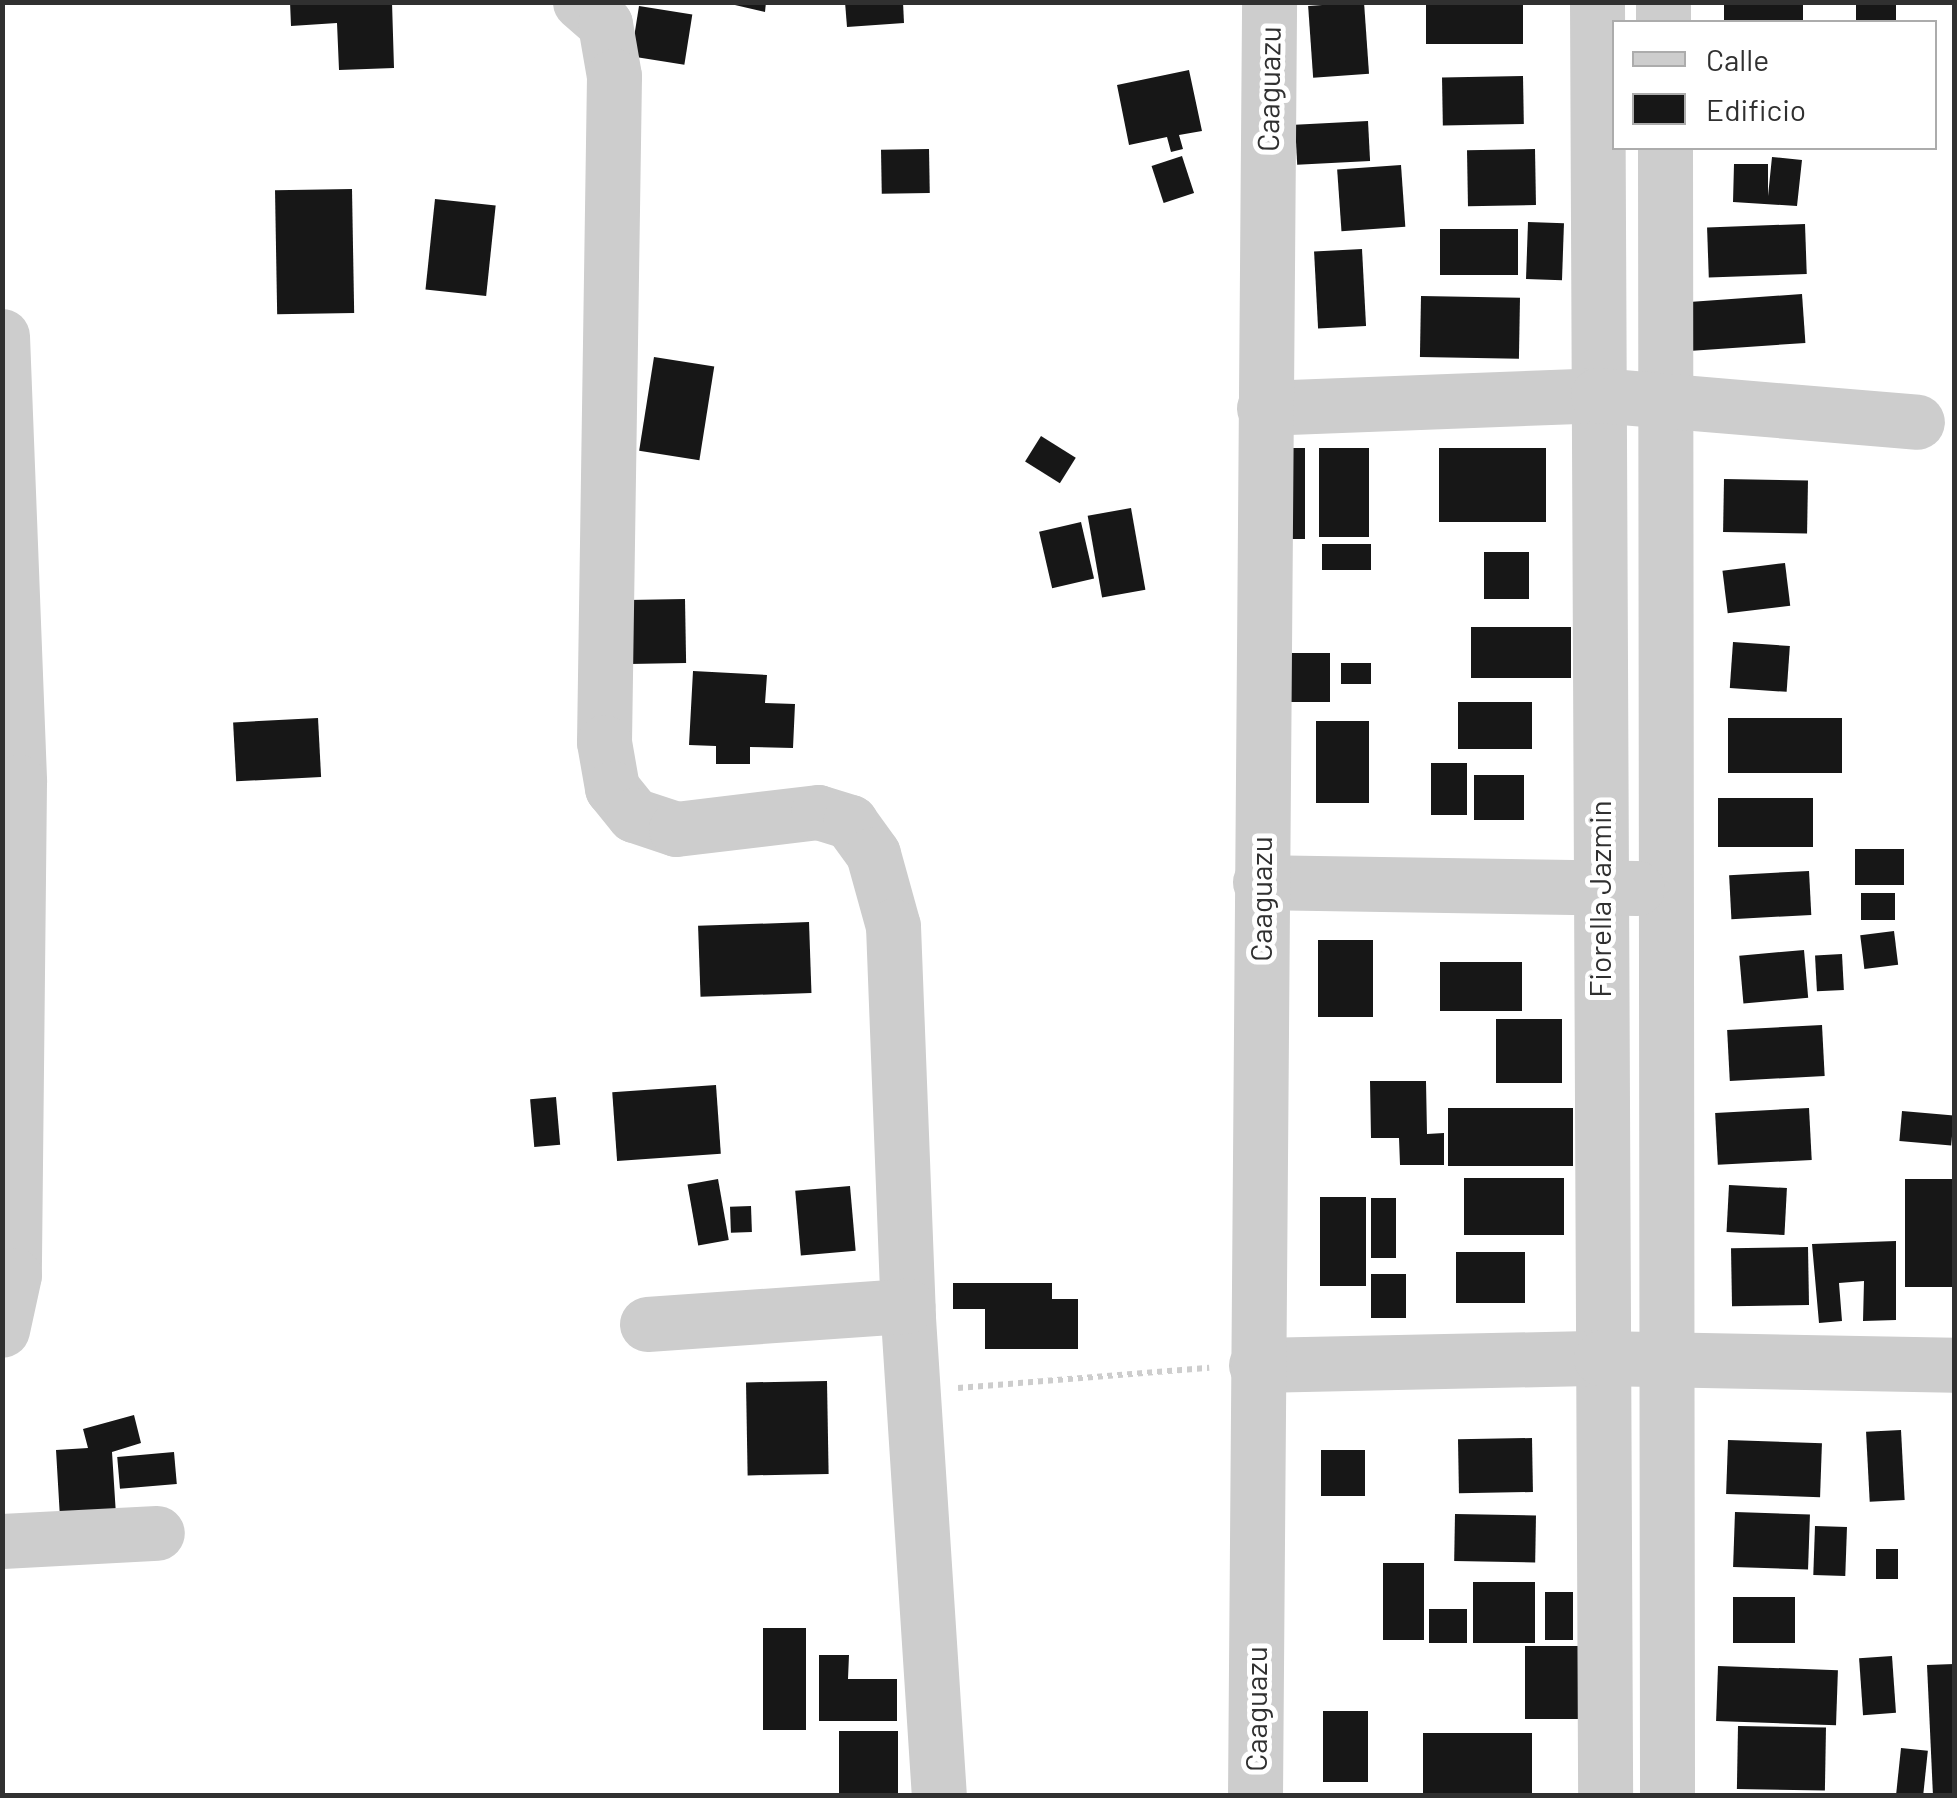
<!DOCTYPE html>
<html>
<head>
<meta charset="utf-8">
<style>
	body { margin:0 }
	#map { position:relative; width:1957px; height:1798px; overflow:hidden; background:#fff; font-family:Barlow,sans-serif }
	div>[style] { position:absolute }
	.building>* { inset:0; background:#171717; transform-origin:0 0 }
	.path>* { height:6px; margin-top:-3px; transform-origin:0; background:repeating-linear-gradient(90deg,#cdcdcd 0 5px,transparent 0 10px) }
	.minor>* { height:55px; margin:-27.5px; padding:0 27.5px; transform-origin:27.5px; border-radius:27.5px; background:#cdcdcd }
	span { translate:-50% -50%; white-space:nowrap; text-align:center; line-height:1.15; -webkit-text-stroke:10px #fff; paint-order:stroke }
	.street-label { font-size:30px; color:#303030 }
	.frame { position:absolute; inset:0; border:5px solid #303030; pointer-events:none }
	.legend { position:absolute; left:1612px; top:20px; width:325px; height:130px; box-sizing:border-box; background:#fff; border:2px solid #acacac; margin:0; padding:12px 18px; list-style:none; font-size:30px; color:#303030 }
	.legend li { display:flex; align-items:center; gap:20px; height:50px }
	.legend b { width:50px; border:2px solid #acacac }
</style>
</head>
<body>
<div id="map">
	<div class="building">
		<i style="clip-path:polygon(290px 2px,392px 2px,394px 68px,339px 70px,337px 23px,291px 26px)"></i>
		<i style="clip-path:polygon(722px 2px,766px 2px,765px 12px)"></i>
		<i style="clip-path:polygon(845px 2px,903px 2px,904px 23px,847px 27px)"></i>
		<i style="left:1364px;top:2px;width:72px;height:56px;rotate:86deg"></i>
		<i style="left:1426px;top:2px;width:97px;height:42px"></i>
		<i style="left:1724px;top:2px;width:79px;height:20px"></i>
		<i style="left:1856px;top:2px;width:40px;height:20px"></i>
		<i style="left:639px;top:6px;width:54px;height:51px;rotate:9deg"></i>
		<i style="clip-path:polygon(1189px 70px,1202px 131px,1179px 135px,1183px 149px,1171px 152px,1167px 137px,1129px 145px,1117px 85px)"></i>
		<i style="left:1523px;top:76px;width:48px;height:81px;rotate:89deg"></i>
		<i style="left:1368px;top:121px;width:40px;height:73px;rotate:87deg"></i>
		<i style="left:929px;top:149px;width:44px;height:48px;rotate:89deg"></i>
		<i style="left:1535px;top:149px;width:56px;height:68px;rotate:89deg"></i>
		<i style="left:1182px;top:156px;width:39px;height:32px;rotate:72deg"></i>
		<i style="clip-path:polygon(1772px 157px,1802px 160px,1797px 206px,1733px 202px,1734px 164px,1768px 164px,1768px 196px)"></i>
		<i style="left:1401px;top:165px;width:62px;height:64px;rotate:86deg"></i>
		<i style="left:352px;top:189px;width:124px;height:77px;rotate:89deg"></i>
		<i style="left:435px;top:199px;width:61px;height:91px;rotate:6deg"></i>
		<i style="left:1528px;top:222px;width:36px;height:57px;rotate:2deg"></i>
		<i style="left:1805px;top:224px;width:50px;height:98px;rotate:88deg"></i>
		<i style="left:1440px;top:229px;width:78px;height:46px"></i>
		<i style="left:1362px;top:249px;width:77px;height:48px;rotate:87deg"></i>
		<i style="left:1802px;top:294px;width:49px;height:113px;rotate:86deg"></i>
		<i style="left:1421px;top:296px;width:99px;height:61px;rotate:1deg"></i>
		<i style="left:654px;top:357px;width:61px;height:95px;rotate:9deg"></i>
		<i style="left:1041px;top:436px;width:41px;height:30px;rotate:32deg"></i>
		<i style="left:1284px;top:448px;width:21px;height:91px"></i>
		<i style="left:1319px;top:448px;width:50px;height:89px"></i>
		<i style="left:1546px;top:448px;width:74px;height:107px;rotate:90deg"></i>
		<i style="left:1724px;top:479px;width:84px;height:53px;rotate:1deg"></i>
		<i style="left:1131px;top:508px;width:83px;height:44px;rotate:80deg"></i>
		<i style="left:1081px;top:522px;width:58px;height:43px;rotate:77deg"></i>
		<i style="left:1322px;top:544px;width:49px;height:26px"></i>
		<i style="left:1529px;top:552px;width:47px;height:45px;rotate:90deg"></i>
		<i style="left:1785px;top:563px;width:43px;height:63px;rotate:83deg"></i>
		<i style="left:685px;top:599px;width:64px;height:71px;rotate:89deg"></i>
		<i style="left:1471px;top:627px;width:100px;height:51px"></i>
		<i style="left:1733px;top:642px;width:57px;height:46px;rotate:4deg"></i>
		<i style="left:1288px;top:653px;width:42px;height:49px"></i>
		<i style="left:1341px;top:663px;width:30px;height:21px"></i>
		<i style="clip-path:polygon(693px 671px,767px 675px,765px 703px,795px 704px,793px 748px,750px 747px,750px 764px,716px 764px,716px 746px,689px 745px)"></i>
		<i style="left:1458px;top:702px;width:74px;height:47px"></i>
		<i style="left:318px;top:718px;width:59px;height:85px;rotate:87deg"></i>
		<i style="left:1842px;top:718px;width:55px;height:114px;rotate:90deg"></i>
		<i style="left:1316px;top:721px;width:53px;height:82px"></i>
		<i style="left:1431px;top:763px;width:36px;height:52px"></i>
		<i style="left:1474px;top:775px;width:50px;height:45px"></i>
		<i style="left:1813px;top:798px;width:49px;height:95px;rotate:90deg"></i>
		<i style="left:1855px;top:849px;width:49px;height:36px"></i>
		<i style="left:1809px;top:871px;width:44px;height:80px;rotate:87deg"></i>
		<i style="left:1861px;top:893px;width:34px;height:27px"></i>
		<i style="left:809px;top:922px;width:71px;height:111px;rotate:88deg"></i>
		<i style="left:1894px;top:931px;width:34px;height:34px;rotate:83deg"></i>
		<i style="left:1318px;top:940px;width:55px;height:77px"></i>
		<i style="left:1804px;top:950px;width:48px;height:65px;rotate:85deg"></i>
		<i style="left:1842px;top:954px;width:36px;height:27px;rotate:87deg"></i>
		<i style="left:1440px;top:962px;width:82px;height:49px"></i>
		<i style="left:1496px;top:1019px;width:66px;height:64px"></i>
		<i style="left:1822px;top:1025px;width:51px;height:95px;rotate:87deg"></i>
		<i style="clip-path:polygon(1370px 1081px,1426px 1081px,1427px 1134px,1444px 1133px,1444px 1165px,1400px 1165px,1399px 1138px,1371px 1138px)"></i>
		<i style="left:716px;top:1085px;width:69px;height:104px;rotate:86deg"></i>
		<i style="left:556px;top:1097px;width:48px;height:26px;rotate:85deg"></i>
		<i style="left:1448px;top:1108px;width:125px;height:58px"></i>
		<i style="left:1809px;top:1108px;width:52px;height:94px;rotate:87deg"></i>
		<i style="left:1902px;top:1111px;width:52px;height:30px;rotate:5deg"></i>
		<i style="left:1564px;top:1178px;width:57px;height:100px;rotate:90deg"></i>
		<i style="left:718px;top:1179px;width:62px;height:31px;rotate:80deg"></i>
		<i style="left:1954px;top:1179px;width:108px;height:49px;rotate:90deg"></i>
		<i style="left:1729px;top:1185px;width:58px;height:47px;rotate:3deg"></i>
		<i style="left:850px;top:1186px;width:65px;height:55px;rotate:85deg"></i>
		<i style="left:1320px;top:1197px;width:46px;height:89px"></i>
		<i style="left:1396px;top:1198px;width:60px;height:25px;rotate:90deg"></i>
		<i style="left:751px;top:1206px;width:26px;height:21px;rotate:88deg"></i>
		<i style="clip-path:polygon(1896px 1241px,1896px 1320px,1863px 1321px,1864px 1281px,1839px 1283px,1842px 1321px,1819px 1323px,1812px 1244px)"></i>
		<i style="left:1808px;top:1247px;width:58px;height:77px;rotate:89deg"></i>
		<i style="left:1456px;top:1252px;width:69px;height:51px"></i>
		<i style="left:1406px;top:1274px;width:44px;height:35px;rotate:90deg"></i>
		<i style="clip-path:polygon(953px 1283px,1052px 1283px,1052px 1299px,1078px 1299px,1078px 1349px,985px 1349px,985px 1309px,953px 1309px)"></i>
		<i style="left:827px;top:1381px;width:93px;height:81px;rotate:89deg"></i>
		<i style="clip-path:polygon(134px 1415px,141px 1443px,112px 1452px,116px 1515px,60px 1518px,56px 1450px,88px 1448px,83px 1429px)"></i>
		<i style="left:1901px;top:1430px;width:70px;height:35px;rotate:87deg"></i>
		<i style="left:1532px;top:1438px;width:54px;height:74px;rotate:89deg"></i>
		<i style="left:1728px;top:1440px;width:94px;height:54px;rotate:2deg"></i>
		<i style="left:1365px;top:1450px;width:46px;height:44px;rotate:90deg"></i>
		<i style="left:174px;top:1452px;width:32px;height:57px;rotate:85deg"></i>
		<i style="left:1735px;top:1512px;width:75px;height:55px;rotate:2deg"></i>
		<i style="left:1455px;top:1514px;width:81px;height:47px;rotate:1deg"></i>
		<i style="left:1815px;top:1526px;width:32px;height:49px;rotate:2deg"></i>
		<i style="left:1876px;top:1549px;width:22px;height:30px"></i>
		<i style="left:1383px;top:1563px;width:41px;height:77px"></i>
		<i style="left:1473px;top:1582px;width:62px;height:61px"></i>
		<i style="left:1545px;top:1592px;width:28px;height:48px"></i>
		<i style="left:1733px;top:1597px;width:62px;height:46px"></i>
		<i style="left:1429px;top:1609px;width:38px;height:34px"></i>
		<i style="left:763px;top:1628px;width:43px;height:102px"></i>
		<i style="left:1525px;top:1646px;width:62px;height:73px"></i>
		<i style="clip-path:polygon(819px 1655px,849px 1655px,848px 1679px,897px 1679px,897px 1721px,819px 1721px)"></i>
		<i style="left:1892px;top:1656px;width:57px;height:33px;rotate:86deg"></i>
		<i style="clip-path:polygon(1954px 1664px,1954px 1795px,1933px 1796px,1927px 1665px)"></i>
		<i style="left:1718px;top:1666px;width:120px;height:55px;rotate:2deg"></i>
		<i style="left:1323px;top:1711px;width:45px;height:71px"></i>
		<i style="left:1738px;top:1726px;width:88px;height:63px;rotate:1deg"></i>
		<i style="left:839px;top:1731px;width:59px;height:65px"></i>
		<i style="left:1423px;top:1733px;width:109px;height:63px"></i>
		<i style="left:1901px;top:1748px;width:27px;height:48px;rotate:6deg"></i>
	</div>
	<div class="path">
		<i style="left:958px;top:1388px;width:252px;rotate:-4.6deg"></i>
	</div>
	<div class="minor">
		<i style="left:580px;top:2px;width:33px;rotate:41deg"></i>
		<i style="left:605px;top:24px;width:53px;rotate:80.2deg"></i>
		<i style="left:614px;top:76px;width:666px;rotate:90.86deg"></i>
		<i style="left:604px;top:742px;width:47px;rotate:80.1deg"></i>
		<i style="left:612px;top:788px;width:35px;rotate:51deg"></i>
		<i style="left:634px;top:815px;width:44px;rotate:18.4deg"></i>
		<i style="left:676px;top:829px;width:143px;rotate:-6.8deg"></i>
		<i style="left:818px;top:812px;width:34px;rotate:17deg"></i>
		<i style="left:850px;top:822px;width:39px;rotate:54deg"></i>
		<i style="left:873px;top:854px;width:75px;rotate:74.5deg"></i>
		<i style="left:893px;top:926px;width:392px;rotate:87.8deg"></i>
		<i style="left:908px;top:1318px;width:479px;rotate:86.3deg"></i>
		<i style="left:1597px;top:2px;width:1794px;rotate:89.74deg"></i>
		<i style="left:1663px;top:2px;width:20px;rotate:90deg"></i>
		<i style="left:1665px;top:148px;width:1648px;rotate:89.93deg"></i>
		<i style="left:2px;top:336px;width:446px;rotate:87.8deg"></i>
		<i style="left:19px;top:782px;width:493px;rotate:90.6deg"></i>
		<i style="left:14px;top:1275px;width:56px;rotate:102.3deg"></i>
		<i style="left:1264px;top:408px;width:334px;rotate:-2.2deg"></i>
		<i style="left:1598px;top:395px;width:320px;rotate:4.8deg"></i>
		<i style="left:1260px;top:882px;width:377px;rotate:0.9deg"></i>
		<i style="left:647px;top:1324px;width:261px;rotate:-4deg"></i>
		<i style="left:1256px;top:1365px;width:345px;rotate:-1.2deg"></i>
		<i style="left:1601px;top:1358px;width:353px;rotate:1.1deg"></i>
		<i style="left:2px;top:1541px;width:155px;rotate:-3deg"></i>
		<i style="left:1255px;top:1796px;width:1794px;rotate:-89.55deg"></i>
	</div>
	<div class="street-label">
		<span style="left:1268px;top:89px;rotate:-89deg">Caaguazu</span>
		<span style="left:1260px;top:899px;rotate:-90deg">Caaguazu</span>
		<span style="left:1599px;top:899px;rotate:-90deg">Fiorella Jazmin</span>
		<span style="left:1255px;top:1709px;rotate:-90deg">Caaguazu</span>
	</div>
	<div class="frame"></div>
	<ul class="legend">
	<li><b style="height:12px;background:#cdcdcd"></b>Calle</li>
	<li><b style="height:28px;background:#171717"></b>Edificio</li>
	</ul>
</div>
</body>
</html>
